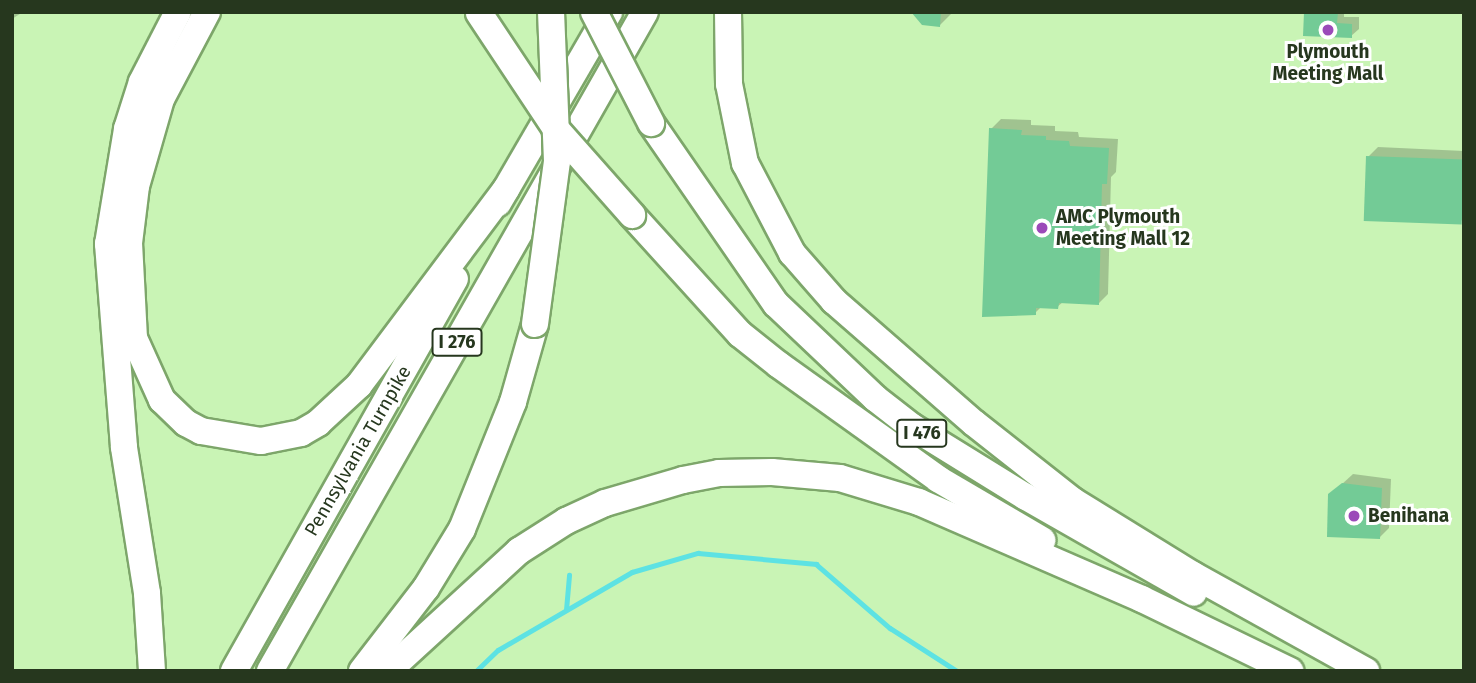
<!DOCTYPE html>
<html>
<head>
<meta charset="utf-8">
<style>
	body { margin:0 }
	#map { position:relative; width:1476px; height:683px; overflow:hidden; background:#c9f4b5; font-family:"Fira Sans",sans-serif }
	div>[style] { position:absolute }
	.shadow>* { inset:0; background:#0003 }
	.stream>* { height:4.5px; margin:-2.25px; padding:0 2.25px; transform-origin:2.25px; border-radius:2.25px; background:#5de2e3 }
	.building>* { inset:0; background:#73cb96; transform-origin:0 0 }
	.roads { filter:drop-shadow(2px 0 #7da66a) drop-shadow(-2px 0 #7da66a) drop-shadow(0 2px #7da66a) drop-shadow(0 -2px #7da66a) }
	.motorway>* { height:26px; margin:-13px; padding:0 13px; transform-origin:13px; border-radius:13px; background:#fff }
	.bridges { filter:drop-shadow(2px 0 #7da66a) drop-shadow(-2px 0 #7da66a) drop-shadow(0 2px #7da66a) drop-shadow(0 -2px #7da66a) }
	.motorway-bridge>* { height:26px; margin:-13px; padding:0 13px; transform-origin:13px; border-radius:13px; background:#fff }
	.dots>* { width:19px; height:19px; translate:-50% -50%; box-sizing:border-box; border:4px solid #fff; border-radius:50% }
	span { translate:-50% -50%; white-space:nowrap; text-align:center; line-height:1.15; -webkit-text-stroke:6px #fff; paint-order:stroke }
	.shield-label span { padding:2px 5px; background:#fff; border:2px solid; border-radius:5px; -webkit-text-stroke-width:0 }
	.shield-label { font-size:18px; color:#26371e; font-weight:700 }
	.poi-label { font-size:19px; color:#26371e; font-weight:700 }
	.left { translate:0 -50%; text-align:left }
	.street-label { font-size:19px; color:#26371e }
	.frame { position:absolute; inset:0; border:14px solid #26371e; pointer-events:none }
</style>
</head>
<body>
<div id="map">
	<div class="shadow">
		<i style="clip-path:polygon(12px 12px,23px 12px,12px 19px)"></i>
		<i style="clip-path:polygon(913px 12px,953px 12px,940px 25px)"></i>
		<i style="clip-path:polygon(1306px 12px,1344px 12px,1344px 17px,1359px 17px,1359px 29px,1351px 36px)"></i>
		<i style="clip-path:polygon(1001px 119px,1031px 120px,1031px 125px,1055px 126px,1055px 131px,1078px 132px,1079px 137px,1118px 139px,1116px 172px,1111px 177px,1108px 294px,1098px 304px,1063px 302px,1057px 307px,1042px 306px,1035px 313px,984px 315px,991px 129px)"></i>
		<i style="clip-path:polygon(1378px 147px,1464px 151px,1464px 222px,1368px 157px)"></i>
		<i style="clip-path:polygon(1353px 474px,1391px 479px,1389px 528px,1379px 538px,1341px 485px)"></i>
	</div>
	<div class="stream">
		<i style="left:566px;top:610px;width:35px;rotate:-85deg"></i>
		<i style="left:476px;top:671px;width:30px;rotate:-44deg"></i>
		<i style="left:498px;top:650px;width:155px;rotate:-30.2deg"></i>
		<i style="left:632px;top:572px;width:69px;rotate:-16.1deg"></i>
		<i style="left:698px;top:553px;width:119px;rotate:5.3deg"></i>
		<i style="left:816px;top:564px;width:98px;rotate:40.9deg"></i>
		<i style="left:890px;top:628px;width:80px;rotate:32.7deg"></i>
	</div>
	<div class="building">
		<i style="clip-path:polygon(911px 12px,941px 12px,940px 27px,922px 25px)"></i>
		<i style="clip-path:polygon(1304px 12px,1338px 12px,1337px 23px,1352px 24px,1352px 38px,1303px 36px)"></i>
		<i style="clip-path:polygon(989px 128px,1022px 130px,1021px 135px,1046px 136px,1046px 140px,1069px 141px,1070px 146px,1109px 148px,1107px 184px,1102px 184px,1099px 305px,1059px 303px,1058px 309px,1036px 308px,1036px 315px,982px 317px)"></i>
		<i style="left:1366px;top:156px;width:98px;height:65px;rotate:2deg"></i>
		<i style="clip-path:polygon(1342px 483px,1382px 488px,1380px 539px,1327px 537px,1328px 494px)"></i>
	</div>
	<div class="roads">
		<div class="motorway">
			<i style="left:207px;top:12px;width:98px;rotate:117.9deg"></i>
			<i style="left:161px;top:99px;width:91px;rotate:106deg"></i>
			<i style="left:136px;top:186px;width:57px;rotate:97deg"></i>
			<i style="left:129px;top:243px;width:95px;rotate:87deg"></i>
			<i style="left:134px;top:338px;width:68px;rotate:65.7deg"></i>
			<i style="left:162px;top:400px;width:33px;rotate:44deg"></i>
			<i style="left:186px;top:423px;width:17px;rotate:28deg"></i>
			<i style="left:201px;top:431px;width:61px;rotate:9.5deg"></i>
			<i style="left:261px;top:441px;width:41px;rotate:-11.3deg"></i>
			<i style="left:301px;top:433px;width:20px;rotate:-30deg"></i>
			<i style="left:318px;top:423px;width:56px;rotate:-42.8deg"></i>
			<i style="left:359px;top:385px;width:246px;rotate:-53.1deg"></i>
			<i style="left:728px;top:12px;width:72px;rotate:89.2deg"></i>
			<i style="left:729px;top:84px;width:81px;rotate:78.6deg"></i>
			<i style="left:745px;top:163px;width:102px;rotate:62.4deg"></i>
			<i style="left:792px;top:253px;width:64px;rotate:48.8deg"></i>
			<i style="left:834px;top:301px;width:186px;rotate:41.1deg"></i>
			<i style="left:974px;top:423px;width:126px;rotate:38.2deg"></i>
			<i style="left:1073px;top:501px;width:141px;rotate:31.7deg"></i>
			<i style="left:1193px;top:575px;width:198px;rotate:29deg"></i>
			<i style="left:651px;top:123px;width:220px;rotate:55.4deg"></i>
			<i style="left:776px;top:304px;width:137px;rotate:43.5deg"></i>
			<i style="left:875px;top:398px;width:46px;rotate:37.9deg"></i>
			<i style="left:911px;top:426px;width:135px;rotate:31.7deg"></i>
			<i style="left:1026px;top:497px;width:193px;rotate:29.7deg"></i>
			<i style="left:498px;top:203px;width:221px;rotate:-59.8deg"></i>
			<i style="left:632px;top:215px;width:161px;rotate:47.8deg"></i>
			<i style="left:740px;top:334px;width:50px;rotate:38.5deg"></i>
			<i style="left:779px;top:365px;width:196px;rotate:35.6deg"></i>
			<i style="left:938px;top:479px;width:121px;rotate:30.4deg"></i>
			<i style="left:152px;top:671px;width:78px;rotate:-93.7deg"></i>
			<i style="left:147px;top:593px;width:148px;rotate:-99deg"></i>
			<i style="left:124px;top:447px;width:204px;rotate:-94.5deg"></i>
			<i style="left:108px;top:244px;width:117px;rotate:-80.6deg"></i>
			<i style="left:127px;top:129px;width:49px;rotate:-72.3deg"></i>
			<i style="left:142px;top:82px;width:79px;rotate:-62.8deg"></i>
			<i style="left:234px;top:671px;width:450px;rotate:-60.6deg"></i>
			<i style="left:270px;top:671px;width:758px;rotate:-60.36deg"></i>
			<i style="left:362px;top:671px;width:105px;rotate:-52.4deg"></i>
			<i style="left:426px;top:588px;width:69px;rotate:-58.6deg"></i>
			<i style="left:462px;top:529px;width:137px;rotate:-68.1deg"></i>
			<i style="left:513px;top:402px;width:81px;rotate:-74.2deg"></i>
			<i style="left:388px;top:671px;width:178px;rotate:-42.5deg"></i>
			<i style="left:519px;top:551px;width:56px;rotate:-32.6deg"></i>
			<i style="left:566px;top:521px;width:43px;rotate:-24.8deg"></i>
			<i style="left:605px;top:503px;width:81px;rotate:-16.4deg"></i>
			<i style="left:683px;top:480px;width:37px;rotate:-11deg"></i>
			<i style="left:719px;top:473px;width:53px;rotate:-1.1deg"></i>
			<i style="left:772px;top:472px;width:68px;rotate:5deg"></i>
			<i style="left:840px;top:478px;width:83px;rotate:16.9deg"></i>
			<i style="left:919px;top:502px;width:243px;rotate:23.5deg"></i>
			<i style="left:1142px;top:599px;width:165px;rotate:25.9deg"></i>
		</div>
	</div>
	<div class="bridges">
		<div class="motorway-bridge">
			<i style="left:594px;top:12px;width:125px;rotate:62.8deg"></i>
			<i style="left:479px;top:13px;width:139px;rotate:56.4deg"></i>
			<i style="left:556px;top:129px;width:115px;rotate:48.5deg"></i>
			<i style="left:535px;top:324px;width:164px;rotate:-82.3deg"></i>
			<i style="left:557px;top:161px;width:149px;rotate:-92.3deg"></i>
		</div>
	</div>
	<div class="dots">
		<i style="left:1328px;top:30px;background:#9b4ab9"></i>
		<i style="left:1042px;top:228px;background:#9b4ab9"></i>
		<i style="left:1354px;top:516px;background:#9b4ab9"></i>
	</div>
	<div class="shield-label">
		<span style="left:457px;top:342px">I 276</span>
		<span style="left:922px;top:433px">I 476</span>
	</div>
	<div class="poi-label">
		<span style="left:1328px;top:63px">Plymouth<br>Meeting Mall</span>
		<span class="left" style="left:1056px;top:228px">AMC Plymouth<br>Meeting Mall 12</span>
		<span class="left" style="left:1368px;top:516px">Benihana</span>
	</div>
	<div class="street-label">
		<span style="left:358px;top:451px;rotate:-60deg">Pennsylvania Turnpike</span>
	</div>
	<div class="frame"></div>
</div>
</body>
</html>
